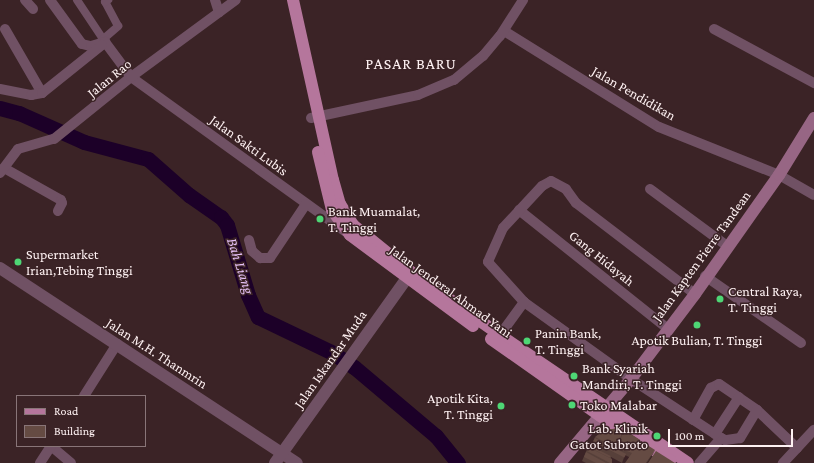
<!DOCTYPE html>
<html>
<head>
<meta charset="utf-8">
<style>
	body { margin:0 }
	#map { position:relative; width:814px; height:463px; overflow:hidden; background:#3b2326; font-family:"Crimson Pro",serif }
	div>[style] { position:absolute }
	.river>* { height:15px; margin:-7.5px; padding:0 7.5px; transform-origin:7.5px; border-radius:7.5px; background:#1c0028 }
	.pedestrian>* { height:8px; margin:-4px; padding:0 4px; transform-origin:4px; border-radius:4px; background:#705164 }
	.minor>* { height:10px; margin:-5px; padding:0 5px; transform-origin:5px; border-radius:5px; background:#705164 }
	.tertiary>* { height:12px; margin:-6px; padding:0 6px; transform-origin:6px; border-radius:6px; background:#705164 }
	.secondary>* { height:12px; margin:-6px; padding:0 6px; transform-origin:6px; border-radius:6px; background:#976684 }
	.primary>* { height:12px; margin:-6px; padding:0 6px; transform-origin:6px; border-radius:6px; background:#b5769c }
	.wall>* { inset:0; background:#57403a }
	.shaded-wall>* { inset:0; background:#47342f }
	.building>* { inset:0; background:#654b43; transform-origin:0 0 }
	.dots>* { width:11px; height:11px; translate:-50% -50%; box-sizing:border-box; border:2px solid #3b2326; border-radius:50% }
	span { translate:-50% -50%; white-space:nowrap; text-align:center; line-height:1.15; -webkit-text-stroke:3px #3b2326; paint-order:stroke }
	.street-label { font-size:14px; color:#fef1f2 }
	.poi-label { font-size:14px; color:#fef1f2 }
	.left { translate:0 -50%; text-align:left }
	.right { translate:-100% -50%; text-align:right }
	.water-label { font-size:15px; color:#e5c0f6; font-style:italic }
	.quarter-label { font-size:16px; color:#fef1f2; letter-spacing:1px }
	.legend { position:absolute; left:16px; top:395px; width:130px; height:52px; box-sizing:border-box; background:#3b2326; border:1px solid #897578; margin:0; padding:5px 7px; list-style:none; font-size:12px; color:#fef1f2 }
	.legend li { display:flex; align-items:center; gap:8px; height:20px }
	.legend b { width:20px; border:1px solid #897578 }
	.scale { position:absolute; left:668px; top:429px; width:125px; height:18px; box-sizing:border-box; border:2px solid #fef1f2; border-top:0; padding-left:5px; font-size:12px; line-height:14px; white-space:nowrap; color:#fef1f2; -webkit-text-stroke:3px #3b2326; paint-order:stroke }
</style>
</head>
<body>
<div id="map">
	<div class="river">
		<i style="left:0;top:108px;width:20px;rotate:15deg"></i>
		<i style="left:19px;top:113px;width:71px;rotate:24deg"></i>
		<i style="left:84px;top:142px;width:66px;rotate:14.9deg"></i>
		<i style="left:148px;top:159px;width:55px;rotate:41.3deg"></i>
		<i style="left:189px;top:195px;width:39px;rotate:35deg"></i>
		<i style="left:221px;top:217px;width:10px;rotate:53deg"></i>
		<i style="left:227px;top:225px;width:73px;rotate:73.3deg"></i>
		<i style="left:248px;top:295px;width:24px;rotate:66deg"></i>
		<i style="left:258px;top:317px;width:83px;rotate:25.6deg"></i>
		<i style="left:333px;top:353px;width:25px;rotate:34deg"></i>
		<i style="left:354px;top:367px;width:107px;rotate:40.1deg"></i>
		<i style="left:436px;top:436px;width:35px;rotate:51deg"></i>
	</div>
	<div class="pedestrian">
		<i style="left:77px;top:0;width:50px;rotate:56.3deg"></i>
		<i style="left:101px;top:41px;width:23px;rotate:-41deg"></i>
		<i style="left:118px;top:26px;width:27px;rotate:-118deg"></i>
		<i style="left:105px;top:2px;width:4px;rotate:-34deg"></i>
	</div>
	<div class="minor">
		<i style="left:25px;top:0;width:12px;rotate:48deg"></i>
		<i style="left:50px;top:0;width:54px;rotate:54deg"></i>
		<i style="left:82px;top:44px;width:9px;rotate:13deg"></i>
		<i style="left:91px;top:46px;width:15px;rotate:-16deg"></i>
		<i style="left:105px;top:42px;width:44px;rotate:53.4deg"></i>
		<i style="left:131px;top:77px;width:265px;rotate:35.8deg"></i>
		<i style="left:215px;top:0;width:13px;rotate:72deg"></i>
		<i style="left:5px;top:29px;width:74px;rotate:60deg"></i>
		<i style="left:714px;top:29px;width:114px;rotate:28.4deg"></i>
		<i style="left:504px;top:31px;width:182px;rotate:31.8deg"></i>
		<i style="left:659px;top:127px;width:129px;rotate:21.8deg"></i>
		<i style="left:779px;top:175px;width:40px;rotate:29.7deg"></i>
		<i style="left:0;top:89px;width:32px;rotate:11deg"></i>
		<i style="left:31px;top:95px;width:11px;rotate:-10deg"></i>
		<i style="left:42px;top:93px;width:77px;rotate:-38.7deg"></i>
		<i style="left:311px;top:118px;width:109px;rotate:-12.1deg"></i>
		<i style="left:418px;top:95px;width:39px;rotate:-23deg"></i>
		<i style="left:454px;top:80px;width:38px;rotate:-40deg"></i>
		<i style="left:483px;top:56px;width:26px;rotate:-50deg"></i>
		<i style="left:500px;top:36px;width:43px;rotate:-57.4deg"></i>
		<i style="left:4px;top:168px;width:65px;rotate:29.3deg"></i>
		<i style="left:61px;top:200px;width:3px;rotate:72deg"></i>
		<i style="left:62px;top:203px;width:9px;rotate:117deg"></i>
		<i style="left:0;top:173px;width:30px;rotate:-53deg"></i>
		<i style="left:18px;top:149px;width:37px;rotate:-16deg"></i>
		<i style="left:54px;top:139px;width:99px;rotate:-38.8deg"></i>
		<i style="left:131px;top:77px;width:130px;rotate:-36.3deg"></i>
		<i style="left:650px;top:189px;width:96px;rotate:36.5deg"></i>
		<i style="left:519px;top:210px;width:191px;rotate:38.6deg"></i>
		<i style="left:249px;top:240px;width:11px;rotate:75deg"></i>
		<i style="left:252px;top:251px;width:11px;rotate:41deg"></i>
		<i style="left:260px;top:258px;width:10px"></i>
		<i style="left:270px;top:258px;width:65px;rotate:-56.3deg"></i>
		<i style="left:705px;top:276px;width:117px;rotate:34.9deg"></i>
		<i style="left:695px;top:294px;width:150px;rotate:-142.6deg"></i>
		<i style="left:576px;top:203px;width:17px;rotate:-126deg"></i>
		<i style="left:566px;top:189px;width:17px;rotate:-152deg"></i>
		<i style="left:551px;top:181px;width:10px;rotate:151deg"></i>
		<i style="left:542px;top:186px;width:57px;rotate:132.9deg"></i>
		<i style="left:503px;top:228px;width:37px;rotate:114deg"></i>
		<i style="left:488px;top:262px;width:54px;rotate:48deg"></i>
		<i style="left:524px;top:302px;width:132px;rotate:35.7deg"></i>
		<i style="left:631px;top:379px;width:108px;rotate:33.2deg"></i>
		<i style="left:721px;top:438px;width:33px;rotate:131deg"></i>
		<i style="left:500px;top:335px;width:41px;rotate:-54deg"></i>
		<i style="left:84px;top:396px;width:62px;rotate:-57.6deg"></i>
		<i style="left:757px;top:410px;width:55px;rotate:43.5deg"></i>
		<i style="left:797px;top:448px;width:21px;rotate:133deg"></i>
		<i style="left:693px;top:420px;width:37px;rotate:-61deg"></i>
		<i style="left:711px;top:388px;width:9px;rotate:-27deg"></i>
		<i style="left:719px;top:384px;width:46px;rotate:34.4deg"></i>
		<i style="left:757px;top:410px;width:33px;rotate:121deg"></i>
		<i style="left:740px;top:438px;width:15px;rotate:172deg"></i>
		<i style="left:725px;top:440px;width:4px;rotate:-153deg"></i>
		<i style="left:715px;top:434px;width:44px;rotate:-57deg"></i>
		<i style="left:51px;top:446px;width:26px;rotate:40deg"></i>
		<i style="left:797px;top:448px;width:25px;rotate:-47deg"></i>
		<i style="left:40px;top:463px;width:20px;rotate:-57deg"></i>
	</div>
	<div class="tertiary">
		<i style="left:0;top:268px;width:355px;rotate:33.3deg"></i>
		<i style="left:275px;top:463px;width:234px;rotate:-54.5deg"></i>
	</div>
	<div class="secondary">
		<i style="left:560px;top:463px;width:110px;rotate:-49.8deg"></i>
		<i style="left:631px;top:379px;width:106px;rotate:-53deg"></i>
		<i style="left:695px;top:294px;width:146px;rotate:-54.8deg"></i>
		<i style="left:779px;top:175px;width:67px;rotate:-58.4deg"></i>
	</div>
	<div class="primary">
		<i style="left:293px;top:0;width:184px;rotate:77.5deg"></i>
		<i style="left:333px;top:180px;width:25px;rotate:74deg"></i>
		<i style="left:340px;top:204px;width:25px;rotate:58deg"></i>
		<i style="left:353px;top:225px;width:75px;rotate:39deg"></i>
		<i style="left:411px;top:272px;width:109px;rotate:35.3deg"></i>
		<i style="left:500px;top:335px;width:227px;rotate:34.2deg"></i>
		<i style="left:318px;top:152px;width:60px;rotate:76.4deg"></i>
		<i style="left:332px;top:210px;width:31px;rotate:54deg"></i>
		<i style="left:350px;top:235px;width:153px;rotate:36.5deg"></i>
		<i style="left:491px;top:339px;width:133px;rotate:35.2deg"></i>
		<i style="left:600px;top:416px;width:83px;rotate:32.2deg"></i>
	</div>
	<div class="wall">
		<i style="clip-path:polygon(623px 429px,640px 440px,639px 444px,653px 454px,629px 457px,625px 455px,622px 463px,611px 457px,611px 458px,612px 463px,586px 463px,582px 461px,588px 447px,590px 448px,595px 437px,619px 441px,615px 448px,618px 450px,621px 434px)"></i>
	</div>
	<div class="shaded-wall">
		<i style="clip-path:polygon(655px 450px,653px 454px,647px 463px,646px 463px)"></i>
	</div>
	<div class="building">
		<i style="clip-path:polygon(620px 428px,621px 437px,615px 447px,595px 437px,604px 430px)"></i>
		<i style="clip-path:polygon(623px 429px,640px 440px,635px 449px,641px 441px,655px 450px,646px 463px,625px 463px,632px 453px,619px 448px)"></i>
		<i style="left:595px;top:438px;width:35px;height:4px;rotate:27deg"></i>
		<i style="left:591px;top:446px;width:22px;height:2px;rotate:27deg"></i>
		<i style="clip-path:polygon(588px 447px,612px 459px,612px 463px,610px 463px,587px 451px)"></i>
		<i style="clip-path:polygon(656px 451px,675px 463px,648px 463px)"></i>
		<i style="clip-path:polygon(586px 452px,606px 463px,596px 463px,584px 457px)"></i>
	</div>
	<div class="dots">
		<i style="left:320px;top:219px;background:#4ed675"></i>
		<i style="left:18px;top:262px;background:#4ed675"></i>
		<i style="left:720px;top:299px;background:#4ed675"></i>
		<i style="left:697px;top:325px;background:#4ed675"></i>
		<i style="left:527px;top:341px;background:#4ed675"></i>
		<i style="left:574px;top:376px;background:#4ed675"></i>
		<i style="left:572px;top:405px;background:#4ed675"></i>
		<i style="left:501px;top:406px;background:#4ed675"></i>
		<i style="left:657px;top:436px;background:#4ed675"></i>
	</div>
	<div class="street-label">
		<span style="left:109px;top:78px;rotate:-39deg">Jalan Rao</span>
		<span style="left:634px;top:93px;rotate:30deg">Jalan Pendidikan</span>
		<span style="left:249px;top:145px;rotate:36deg">Jalan Sakti Lubis</span>
		<span style="left:701px;top:256px;rotate:-54deg">Jalan Kapten Pierre Tandean</span>
		<span style="left:602px;top:258px;rotate:39deg">Gang Hidayah</span>
		<span style="left:451px;top:291px;rotate:36deg">Jalan Jenderal Ahmad Yani</span>
		<span style="left:157px;top:353px;rotate:33deg">Jalan M.H. Thanmrin</span>
		<span style="left:330px;top:359px;rotate:-55deg">Jalan Iskandar Muda</span>
	</div>
	<div class="poi-label">
		<span class="left" style="left:328px;top:219px">Bank Muamalat,<br>T. Tinggi</span>
		<span class="left" style="left:26px;top:262px">Supermarket<br>Irian,Tebing Tinggi</span>
		<span class="left" style="left:728px;top:299px">Central Raya,<br>T. Tinggi</span>
		<span class="left" style="left:535px;top:341px">Panin Bank,<br>T. Tinggi</span>
		<span style="left:697px;top:340px">Apotik Bulian, T. Tinggi</span>
		<span class="left" style="left:582px;top:376px">Bank Syariah<br>Mandiri, T. Tinggi</span>
		<span class="right" style="left:493px;top:406px">Apotik Kita,<br>T. Tinggi</span>
		<span class="left" style="left:580px;top:405px">Toko Malabar</span>
		<span class="right" style="left:648px;top:436px">Lab. Klinik<br>Gatot Subroto</span>
	</div>
	<div class="water-label">
		<span style="left:240px;top:266px;rotate:72deg">Bah Liang</span>
	</div>
	<div class="quarter-label">
		<span style="left:411px;top:64px">PASAR BARU</span>
	</div>
	<ul class="legend">
	<li><b style="height:5px;background:#b5769c"></b>Road</li>
	<li><b style="height:11px;background:#654b43"></b>Building</li>
	</ul>
	<div class="scale">100 m</div>
</div>
</body>
</html>
